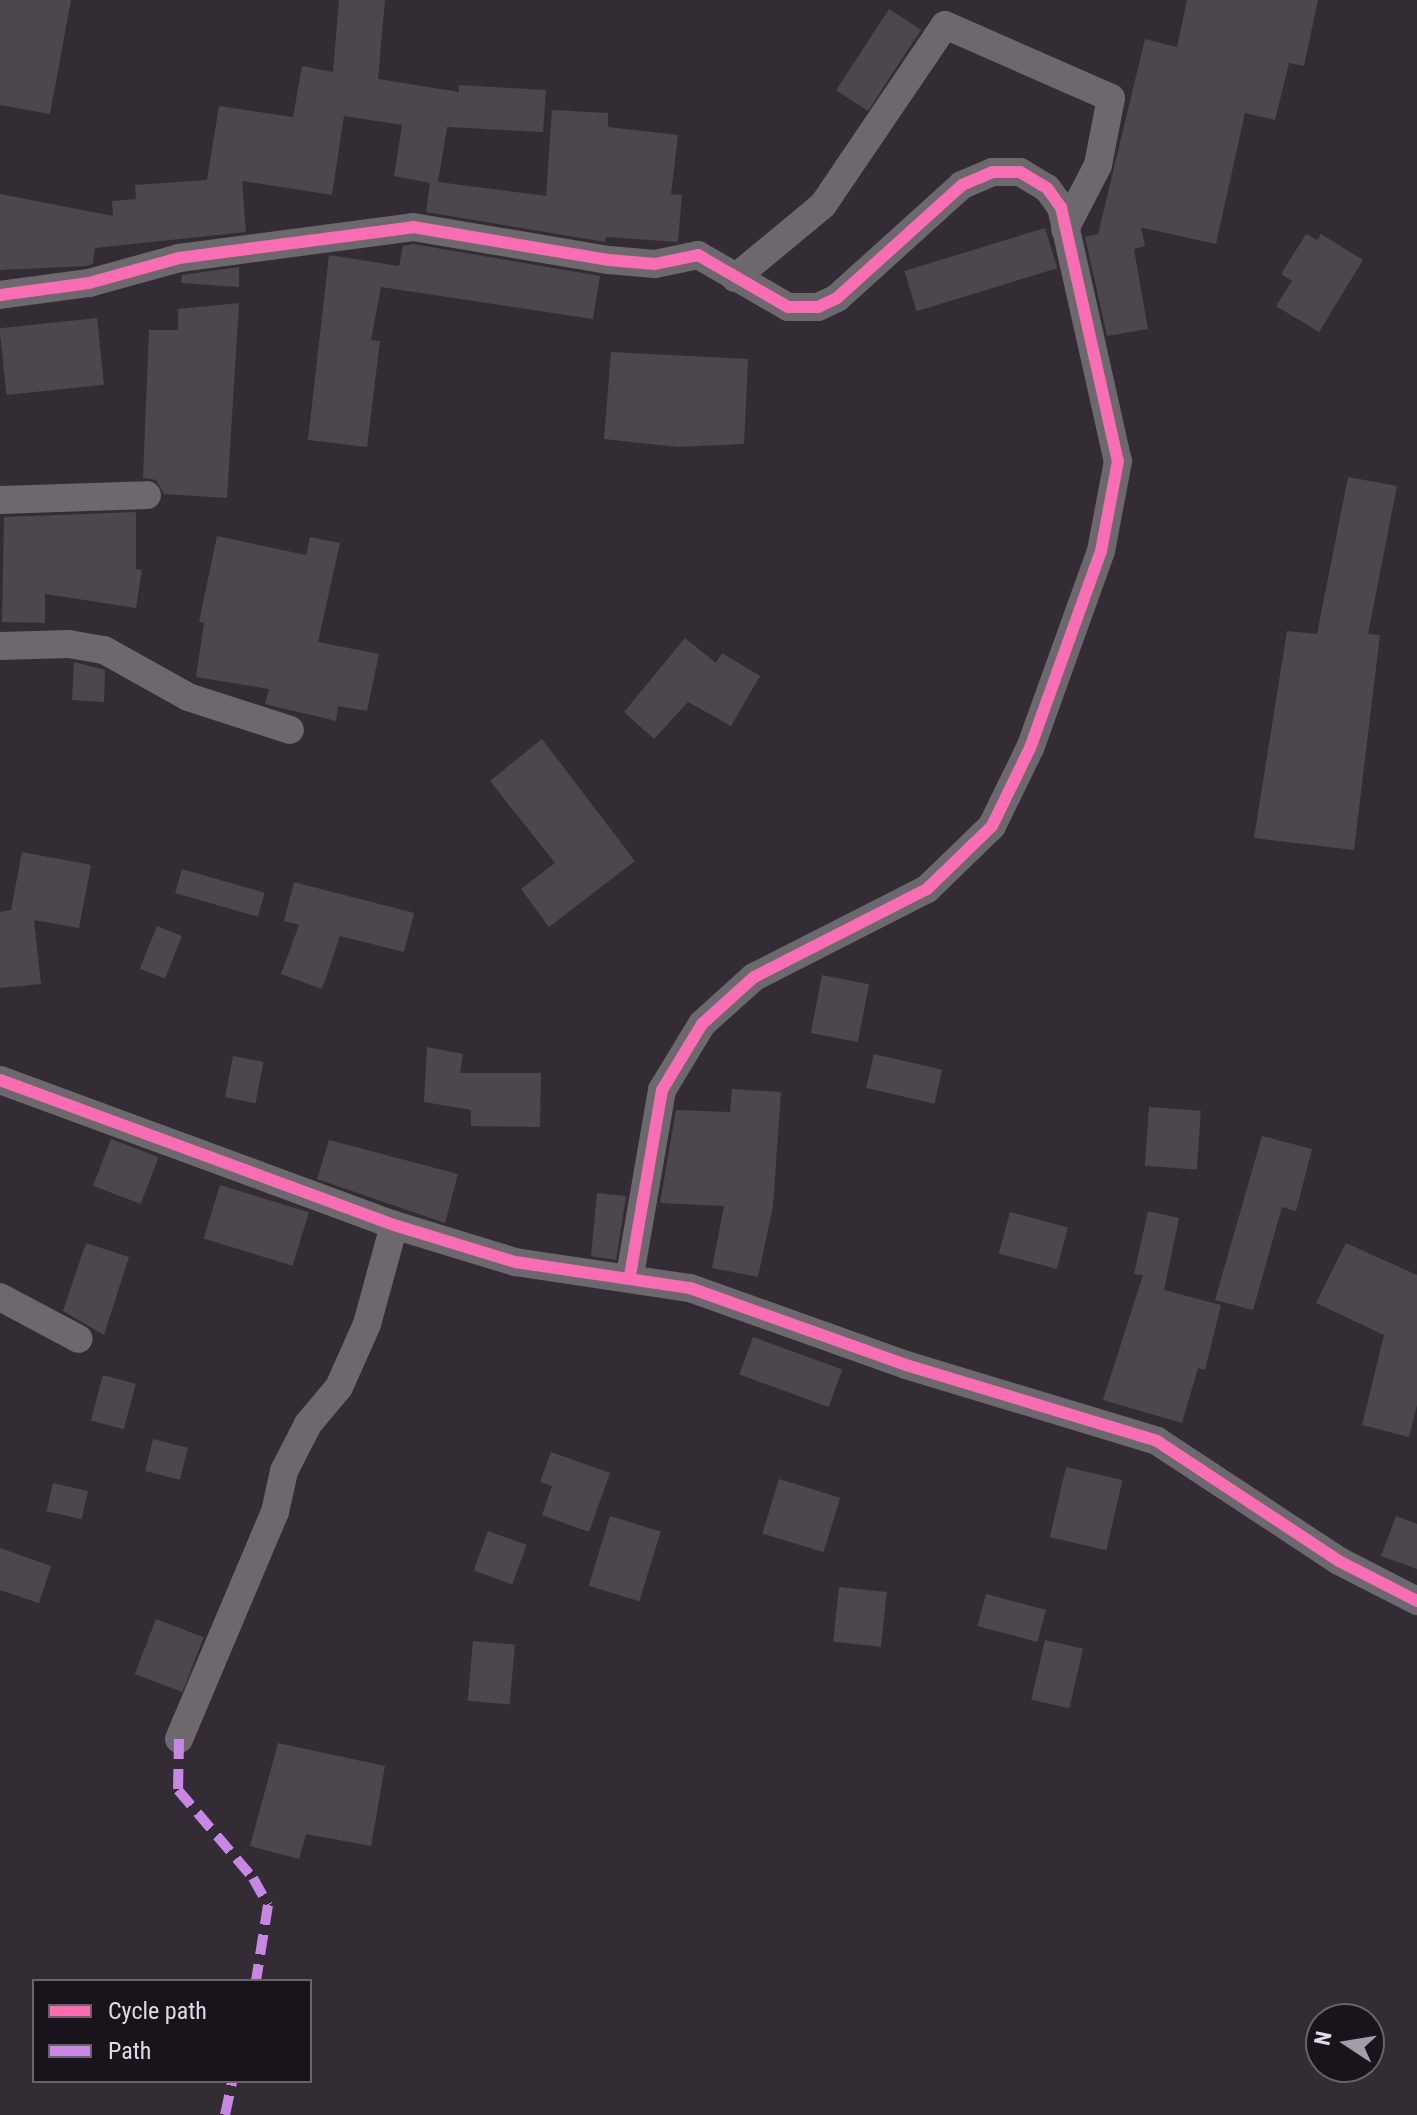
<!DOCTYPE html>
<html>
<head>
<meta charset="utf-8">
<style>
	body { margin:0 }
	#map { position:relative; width:1417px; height:2115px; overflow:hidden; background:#332c34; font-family:"Roboto Condensed",sans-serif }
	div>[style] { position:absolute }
	.building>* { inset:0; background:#4c464d; transform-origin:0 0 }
	.street>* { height:28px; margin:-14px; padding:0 14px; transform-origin:14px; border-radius:14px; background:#6d686e }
	.quiet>* { height:10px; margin-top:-5px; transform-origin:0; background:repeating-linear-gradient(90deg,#c787e3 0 20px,transparent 0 30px) }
	.cycleway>* { height:12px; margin:-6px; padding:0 6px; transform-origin:6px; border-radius:6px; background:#f96db3 }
	span { translate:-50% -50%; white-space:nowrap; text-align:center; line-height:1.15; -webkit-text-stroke:6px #19131b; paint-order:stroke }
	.legend { position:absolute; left:32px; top:1979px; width:280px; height:104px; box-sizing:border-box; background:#19131b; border:2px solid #69626b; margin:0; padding:10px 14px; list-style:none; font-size:24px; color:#e1d9e3 }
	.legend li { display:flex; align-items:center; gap:16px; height:40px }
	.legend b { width:40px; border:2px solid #69626b }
	.north { position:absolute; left:1305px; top:2003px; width:80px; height:80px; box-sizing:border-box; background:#19131b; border:2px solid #69626b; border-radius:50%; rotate:282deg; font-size:22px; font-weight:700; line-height:32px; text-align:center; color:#e1d9e3 }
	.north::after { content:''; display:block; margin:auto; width:28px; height:36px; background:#a49ca6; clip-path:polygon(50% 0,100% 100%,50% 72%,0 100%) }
</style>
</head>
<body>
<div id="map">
	<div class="building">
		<i style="clip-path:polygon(0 0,71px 0,50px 114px,0 105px)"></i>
		<i style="clip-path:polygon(339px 0,385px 0,378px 79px,459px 92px,459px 85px,546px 90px,543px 132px,447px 127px,438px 182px,546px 196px,552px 110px,608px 113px,608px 127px,678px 135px,671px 194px,682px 195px,678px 242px,606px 237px,605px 242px,426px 212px,430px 183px,394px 176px,402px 125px,344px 116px,332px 195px,242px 181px,246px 232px,95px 248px,93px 264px,86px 266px,0 270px,0 194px,113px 216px,112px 201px,136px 199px,135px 185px,207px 180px,219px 106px,293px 117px,302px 66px,333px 72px)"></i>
		<i style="clip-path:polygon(1187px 0,1318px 0,1304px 66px,1289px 63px,1275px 120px,1245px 113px,1216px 244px,1130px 225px,1141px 227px,1145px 246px,1134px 249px,1148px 329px,1107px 336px,1085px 237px,1098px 234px,1145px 39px,1177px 47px)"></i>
		<i style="left:889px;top:9px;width:38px;height:97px;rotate:33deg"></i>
		<i style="left:1045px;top:228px;width:42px;height:147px;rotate:73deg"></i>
		<i style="clip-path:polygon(1306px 234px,1317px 240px,1321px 234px,1363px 260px,1319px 332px,1276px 306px,1292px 281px,1281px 274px)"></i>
		<i style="clip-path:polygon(413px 244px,600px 276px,593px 319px,381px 287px,371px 340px,380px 341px,367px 447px,308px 440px,329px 255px,399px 266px,403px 246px)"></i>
		<i style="clip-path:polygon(239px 267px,239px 287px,181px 283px,182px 275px)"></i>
		<i style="clip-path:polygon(239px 303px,227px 498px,164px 494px,156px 480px,143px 478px,149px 330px,178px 330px,178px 309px)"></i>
		<i style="left:97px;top:318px;width:67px;height:98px;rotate:84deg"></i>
		<i style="clip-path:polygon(611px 352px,748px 359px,744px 444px,677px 447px,604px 439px)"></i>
		<i style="clip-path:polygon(1348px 477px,1397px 486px,1368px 634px,1380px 635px,1354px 850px,1254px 838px,1287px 631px,1317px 634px)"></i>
		<i style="clip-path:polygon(136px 512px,136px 569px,142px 570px,136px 608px,45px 594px,45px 623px,2px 622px,4px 517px)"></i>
		<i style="clip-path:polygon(217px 536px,306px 555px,310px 537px,340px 543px,318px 642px,379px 654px,367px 711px,338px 706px,336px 721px,265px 704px,269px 689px,196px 677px,204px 623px,199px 622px)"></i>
		<i style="clip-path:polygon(685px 638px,716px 663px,722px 653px,760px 676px,731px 726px,688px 702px,654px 739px,624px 712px)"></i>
		<i style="clip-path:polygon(74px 662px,105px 670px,104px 702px,72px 700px)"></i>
		<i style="clip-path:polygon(542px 739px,635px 861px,549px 927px,521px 889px,555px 863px,490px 781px)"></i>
		<i style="clip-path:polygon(22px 852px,91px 865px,79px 928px,34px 920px,41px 984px,0 988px,0 912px,11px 910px)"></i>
		<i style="left:182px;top:869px;width:86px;height:25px;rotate:16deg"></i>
		<i style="clip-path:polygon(294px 882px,414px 913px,404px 952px,340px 936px,322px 989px,281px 974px,299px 925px,284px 921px)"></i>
		<i style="left:157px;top:926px;width:27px;height:46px;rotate:22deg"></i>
		<i style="left:822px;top:975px;width:48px;height:59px;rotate:11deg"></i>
		<i style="clip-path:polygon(427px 1047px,463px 1054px,460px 1073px,541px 1073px,540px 1127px,471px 1126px,471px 1110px,424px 1102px)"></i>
		<i style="left:874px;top:1054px;width:70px;height:35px;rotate:13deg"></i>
		<i style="left:233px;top:1056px;width:31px;height:42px;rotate:11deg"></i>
		<i style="clip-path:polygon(732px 1089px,781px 1092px,773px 1206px,758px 1277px,712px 1268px,724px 1206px,660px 1203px,676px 1110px,730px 1112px)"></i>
		<i style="left:1149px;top:1107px;width:52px;height:59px;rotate:4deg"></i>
		<i style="clip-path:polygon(1262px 1136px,1312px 1149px,1296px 1211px,1282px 1207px,1253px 1310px,1215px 1300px)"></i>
		<i style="left:111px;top:1139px;width:51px;height:50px;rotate:21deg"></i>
		<i style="clip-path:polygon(329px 1140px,458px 1174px,445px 1223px,317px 1179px)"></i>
		<i style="left:220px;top:1185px;width:93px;height:56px;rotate:17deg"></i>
		<i style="clip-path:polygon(597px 1193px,626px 1196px,616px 1260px,591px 1256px)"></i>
		<i style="clip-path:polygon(1148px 1211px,1179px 1218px,1164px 1290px,1221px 1305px,1205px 1370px,1198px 1368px,1182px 1423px,1103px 1400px,1143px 1275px,1134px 1274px)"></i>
		<i style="left:1010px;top:1212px;width:60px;height:43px;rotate:15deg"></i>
		<i style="clip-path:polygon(86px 1243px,129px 1257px,104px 1335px,63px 1311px)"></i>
		<i style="clip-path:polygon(1346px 1243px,1417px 1275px,1417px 1405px,1409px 1437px,1362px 1425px,1384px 1335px,1316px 1303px)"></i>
		<i style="left:753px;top:1337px;width:95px;height:40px;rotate:20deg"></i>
		<i style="left:103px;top:1375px;width:34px;height:47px;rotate:15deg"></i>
		<i style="left:153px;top:1439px;width:36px;height:33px;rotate:14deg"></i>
		<i style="clip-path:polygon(551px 1452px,610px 1473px,589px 1532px,542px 1515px,552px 1486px,540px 1482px)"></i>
		<i style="left:1066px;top:1467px;width:58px;height:72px;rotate:13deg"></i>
		<i style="left:779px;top:1479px;width:64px;height:57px;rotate:17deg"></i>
		<i style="left:53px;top:1483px;width:36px;height:29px;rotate:13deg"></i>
		<i style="left:610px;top:1516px;width:53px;height:73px;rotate:17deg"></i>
		<i style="clip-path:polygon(1396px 1516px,1417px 1524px,1417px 1569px,1381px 1556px)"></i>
		<i style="left:488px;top:1531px;width:41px;height:42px;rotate:20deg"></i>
		<i style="clip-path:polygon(0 1548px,51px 1566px,39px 1603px,0 1590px)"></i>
		<i style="left:839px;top:1587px;width:48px;height:55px;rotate:6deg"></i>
		<i style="left:986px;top:1594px;width:62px;height:33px;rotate:15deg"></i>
		<i style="left:156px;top:1619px;width:51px;height:59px;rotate:21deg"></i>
		<i style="left:1045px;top:1640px;width:39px;height:61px;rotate:13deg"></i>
		<i style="left:473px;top:1641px;width:42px;height:60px;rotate:5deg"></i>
		<i style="clip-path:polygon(278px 1743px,385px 1766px,371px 1846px,306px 1834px,299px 1859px,250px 1846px)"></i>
	</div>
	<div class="street">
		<i style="left:735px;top:278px;width:114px;rotate:-39.7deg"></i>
		<i style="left:823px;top:205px;width:217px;rotate:-55.9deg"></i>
		<i style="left:945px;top:25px;width:181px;rotate:23.7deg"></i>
		<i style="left:1111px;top:98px;width:68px;rotate:101deg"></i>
		<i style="left:1098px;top:165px;width:72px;rotate:117.3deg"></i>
		<i style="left:0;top:295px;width:90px;rotate:-7.7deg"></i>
		<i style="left:89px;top:283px;width:93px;rotate:-15.5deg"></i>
		<i style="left:179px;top:258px;width:236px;rotate:-7.5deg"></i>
		<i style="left:413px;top:227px;width:199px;rotate:9.6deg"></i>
		<i style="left:609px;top:260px;width:46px;rotate:5deg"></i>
		<i style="left:655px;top:264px;width:44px;rotate:-11.8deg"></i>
		<i style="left:698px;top:255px;width:104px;rotate:30deg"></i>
		<i style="left:788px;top:307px;width:30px"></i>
		<i style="left:818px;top:307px;width:21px;rotate:-25deg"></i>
		<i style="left:837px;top:298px;width:169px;rotate:-42.1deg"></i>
		<i style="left:962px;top:185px;width:33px;rotate:-23deg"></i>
		<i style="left:992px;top:172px;width:28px"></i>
		<i style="left:1020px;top:172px;width:31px;rotate:31deg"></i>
		<i style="left:1047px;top:188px;width:24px;rotate:54deg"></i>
		<i style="left:1061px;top:207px;width:260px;rotate:77.4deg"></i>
		<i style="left:1118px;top:461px;width:92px;rotate:100.7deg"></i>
		<i style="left:1101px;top:551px;width:209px;rotate:109.8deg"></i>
		<i style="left:1030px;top:748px;width:87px;rotate:116deg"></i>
		<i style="left:992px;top:826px;width:91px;rotate:135.9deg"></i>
		<i style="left:927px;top:889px;width:194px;rotate:153deg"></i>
		<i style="left:754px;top:977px;width:70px;rotate:137.9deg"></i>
		<i style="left:702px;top:1024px;width:77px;rotate:121.2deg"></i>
		<i style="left:662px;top:1090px;width:189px;rotate:99.8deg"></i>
		<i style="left:0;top:500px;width:147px;rotate:-1.9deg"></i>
		<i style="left:0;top:646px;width:69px;rotate:-1.7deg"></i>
		<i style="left:69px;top:644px;width:36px;rotate:10deg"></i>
		<i style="left:104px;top:650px;width:96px;rotate:29.2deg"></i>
		<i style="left:188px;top:697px;width:107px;rotate:17.9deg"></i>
		<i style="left:0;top:1080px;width:420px;rotate:20.2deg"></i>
		<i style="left:394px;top:1225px;width:127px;rotate:17deg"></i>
		<i style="left:515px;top:1262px;width:177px;rotate:8.5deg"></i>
		<i style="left:690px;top:1288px;width:229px;rotate:19.6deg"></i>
		<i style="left:906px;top:1365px;width:262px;rotate:16.8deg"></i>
		<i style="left:1157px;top:1441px;width:218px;rotate:33.4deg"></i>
		<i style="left:1339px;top:1561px;width:88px;rotate:27.1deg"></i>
		<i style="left:0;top:1297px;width:89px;rotate:28deg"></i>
		<i style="left:179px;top:1739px;width:246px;rotate:-67.1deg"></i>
		<i style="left:275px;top:1512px;width:42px;rotate:-77.6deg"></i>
		<i style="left:284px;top:1471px;width:53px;rotate:-62.9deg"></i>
		<i style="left:308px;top:1424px;width:48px;rotate:-50deg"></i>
		<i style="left:339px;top:1387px;width:69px;rotate:-66deg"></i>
		<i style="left:367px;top:1324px;width:103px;rotate:-74.7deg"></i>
	</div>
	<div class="quiet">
		<i style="left:179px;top:1739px;width:51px;rotate:91.1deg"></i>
		<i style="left:178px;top:1790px;width:116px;rotate:49.6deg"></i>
		<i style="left:253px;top:1878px;width:31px;rotate:61deg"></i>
		<i style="left:268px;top:1905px;width:77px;rotate:99deg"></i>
		<i style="left:225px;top:2115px;width:35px;rotate:-78deg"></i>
	</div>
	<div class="cycleway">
		<i style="left:0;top:295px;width:90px;rotate:-7.7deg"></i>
		<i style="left:89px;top:283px;width:93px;rotate:-15.5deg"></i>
		<i style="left:179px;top:258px;width:236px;rotate:-7.5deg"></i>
		<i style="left:413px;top:227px;width:199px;rotate:9.6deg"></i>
		<i style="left:609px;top:260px;width:46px;rotate:5deg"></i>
		<i style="left:655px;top:264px;width:44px;rotate:-11.8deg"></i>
		<i style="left:698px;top:255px;width:104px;rotate:30deg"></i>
		<i style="left:788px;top:307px;width:30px"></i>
		<i style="left:818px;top:307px;width:21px;rotate:-25deg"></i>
		<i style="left:837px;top:298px;width:169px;rotate:-42.1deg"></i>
		<i style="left:962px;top:185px;width:33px;rotate:-23deg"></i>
		<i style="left:992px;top:172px;width:28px"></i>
		<i style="left:1020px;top:172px;width:31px;rotate:31deg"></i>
		<i style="left:1047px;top:188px;width:24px;rotate:54deg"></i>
		<i style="left:1061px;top:207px;width:260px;rotate:77.4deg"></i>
		<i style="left:1118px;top:461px;width:92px;rotate:100.7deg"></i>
		<i style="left:1101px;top:551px;width:209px;rotate:109.8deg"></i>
		<i style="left:1030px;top:748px;width:87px;rotate:116deg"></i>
		<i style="left:992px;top:826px;width:91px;rotate:135.9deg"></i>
		<i style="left:927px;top:889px;width:194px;rotate:153deg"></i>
		<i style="left:754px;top:977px;width:70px;rotate:137.9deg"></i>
		<i style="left:702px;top:1024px;width:77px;rotate:121.2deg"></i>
		<i style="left:662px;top:1090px;width:189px;rotate:99.8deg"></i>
		<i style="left:0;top:1080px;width:420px;rotate:20.2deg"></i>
		<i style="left:394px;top:1225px;width:127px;rotate:17deg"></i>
		<i style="left:515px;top:1262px;width:177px;rotate:8.5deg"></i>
		<i style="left:690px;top:1288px;width:229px;rotate:19.6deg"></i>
		<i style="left:906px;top:1365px;width:262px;rotate:16.8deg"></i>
		<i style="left:1157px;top:1441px;width:218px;rotate:33.4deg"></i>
		<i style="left:1339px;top:1561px;width:88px;rotate:27.1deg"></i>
	</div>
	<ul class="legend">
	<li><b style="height:10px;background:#f96db3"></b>Cycle path</li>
	<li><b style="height:10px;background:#c787e3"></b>Path</li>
	</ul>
	<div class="north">N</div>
</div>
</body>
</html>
